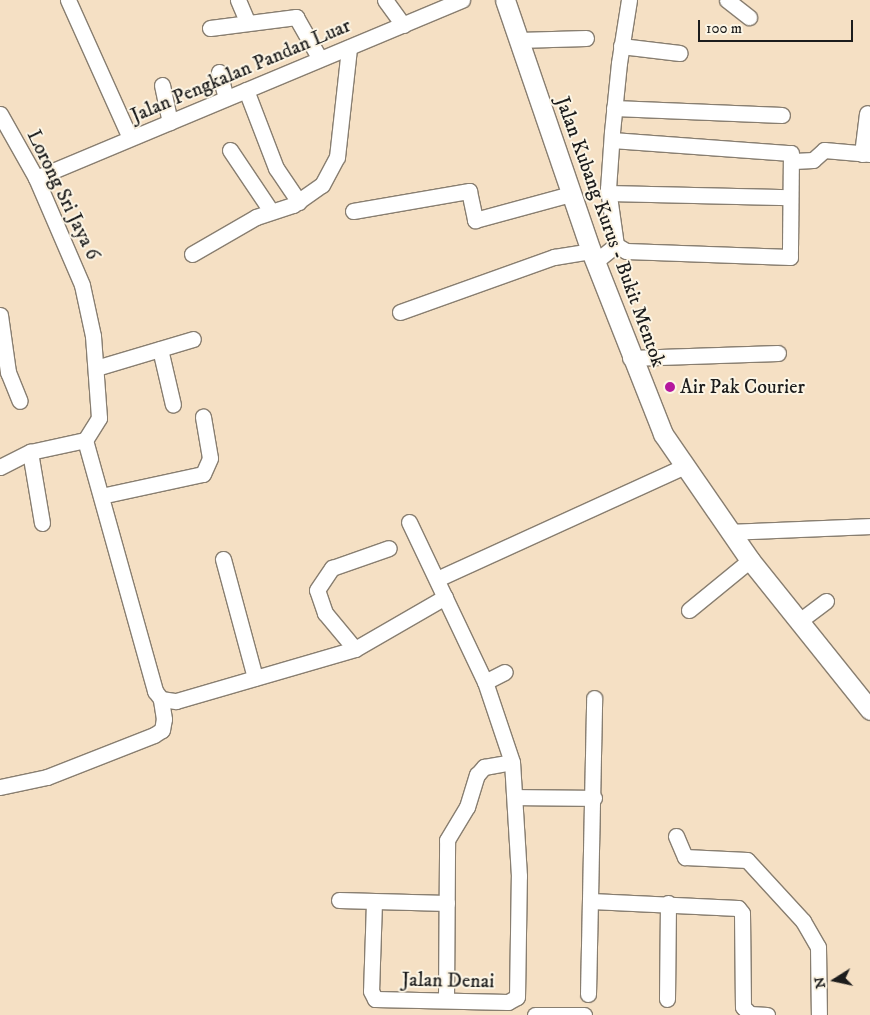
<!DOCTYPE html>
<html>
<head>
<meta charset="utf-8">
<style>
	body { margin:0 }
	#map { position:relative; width:870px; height:1015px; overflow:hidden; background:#f5e0c4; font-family:"IM FELL DW Pica",serif }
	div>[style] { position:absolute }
	.roads { filter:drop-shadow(1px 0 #887e70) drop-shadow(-1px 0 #887e70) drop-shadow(0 1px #887e70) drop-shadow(0 -1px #887e70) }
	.minor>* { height:15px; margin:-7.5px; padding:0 7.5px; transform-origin:7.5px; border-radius:7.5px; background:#fff }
	.major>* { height:19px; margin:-9.5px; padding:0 9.5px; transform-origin:9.5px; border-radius:9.5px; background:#fff }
	.dots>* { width:14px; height:14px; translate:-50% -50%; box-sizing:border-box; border:2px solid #fcf5e5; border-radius:50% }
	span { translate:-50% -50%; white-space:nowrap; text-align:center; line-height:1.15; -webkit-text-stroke:4px #fcf5e5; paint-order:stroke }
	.street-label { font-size:20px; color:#1c1c1c }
	.poi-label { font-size:20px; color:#1c1c1c }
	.left { translate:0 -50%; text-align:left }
	.north { position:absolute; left:810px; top:955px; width:50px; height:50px; -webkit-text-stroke:4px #fcf5e5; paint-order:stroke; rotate:260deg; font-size:14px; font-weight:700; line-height:20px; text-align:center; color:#1c1c1c }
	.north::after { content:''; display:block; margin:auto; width:18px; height:22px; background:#1c1c1c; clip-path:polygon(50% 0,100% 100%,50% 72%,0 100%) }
	.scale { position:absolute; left:698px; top:20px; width:155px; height:22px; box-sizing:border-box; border:2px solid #1c1c1c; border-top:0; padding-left:6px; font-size:15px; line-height:18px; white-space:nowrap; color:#1c1c1c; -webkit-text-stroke:4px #fcf5e5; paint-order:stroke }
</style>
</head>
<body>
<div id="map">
	<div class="roads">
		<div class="minor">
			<i style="left:68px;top:0;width:151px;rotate:65.8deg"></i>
			<i style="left:238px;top:0;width:23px;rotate:67deg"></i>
			<i style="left:385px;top:0;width:31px;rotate:54deg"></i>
			<i style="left:727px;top:0;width:28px;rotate:38deg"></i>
			<i style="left:210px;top:28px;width:87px;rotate:-7.3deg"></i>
			<i style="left:296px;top:17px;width:48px;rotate:60.3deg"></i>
			<i style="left:518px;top:40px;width:68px;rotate:-1.7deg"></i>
			<i style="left:621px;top:46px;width:59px;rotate:6.8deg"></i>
			<i style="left:219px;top:72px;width:27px;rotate:75deg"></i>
			<i style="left:162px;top:85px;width:38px;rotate:78deg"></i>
			<i style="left:246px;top:90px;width:84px;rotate:69deg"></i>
			<i style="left:276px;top:168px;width:41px;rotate:55.9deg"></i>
			<i style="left:614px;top:108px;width:168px;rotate:2.4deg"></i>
			<i style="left:0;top:114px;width:73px;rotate:60.6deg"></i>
			<i style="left:36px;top:178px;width:116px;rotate:66.7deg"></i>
			<i style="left:82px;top:285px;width:52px;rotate:77.8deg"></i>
			<i style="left:93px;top:336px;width:82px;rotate:85.8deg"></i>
			<i style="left:99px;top:418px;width:26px;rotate:122deg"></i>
			<i style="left:612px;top:140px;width:179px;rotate:4.2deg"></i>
			<i style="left:791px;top:153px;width:104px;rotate:90.6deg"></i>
			<i style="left:790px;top:257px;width:164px;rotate:-177.9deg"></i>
			<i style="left:626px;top:251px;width:12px;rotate:-149deg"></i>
			<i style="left:616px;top:245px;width:57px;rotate:-98.1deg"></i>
			<i style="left:608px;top:189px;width:57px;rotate:-86deg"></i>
			<i style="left:612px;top:132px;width:69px;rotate:-84.2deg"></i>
			<i style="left:619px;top:63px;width:64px;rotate:-81deg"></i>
			<i style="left:230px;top:150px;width:73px;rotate:56.1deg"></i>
			<i style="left:862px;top:154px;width:41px;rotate:-83deg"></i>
			<i style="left:794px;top:161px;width:19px;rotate:-3deg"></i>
			<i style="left:813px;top:160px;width:15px;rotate:-42deg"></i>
			<i style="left:824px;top:150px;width:46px;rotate:5deg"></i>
			<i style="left:36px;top:178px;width:462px;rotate:-22.7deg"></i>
			<i style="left:608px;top:193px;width:182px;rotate:1.3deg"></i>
			<i style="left:353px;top:211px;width:118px;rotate:-9.8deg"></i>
			<i style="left:469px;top:191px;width:30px;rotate:78deg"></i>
			<i style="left:475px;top:220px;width:99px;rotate:-15.2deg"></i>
			<i style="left:192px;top:254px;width:74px;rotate:-30deg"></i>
			<i style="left:256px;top:217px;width:39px;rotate:-18deg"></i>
			<i style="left:293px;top:205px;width:35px;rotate:-35deg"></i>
			<i style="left:322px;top:185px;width:32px;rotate:-62deg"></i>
			<i style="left:337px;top:157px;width:110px;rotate:-83.7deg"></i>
			<i style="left:595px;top:262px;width:27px;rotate:-39deg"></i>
			<i style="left:400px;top:312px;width:164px;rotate:-19.7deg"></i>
			<i style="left:554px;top:257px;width:37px;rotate:-9deg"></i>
			<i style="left:0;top:315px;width:58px;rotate:82deg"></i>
			<i style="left:8px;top:372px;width:31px;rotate:68deg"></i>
			<i style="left:160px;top:349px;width:57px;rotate:76.9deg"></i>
			<i style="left:630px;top:358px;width:148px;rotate:-1.9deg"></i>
			<i style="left:96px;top:368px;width:101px;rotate:-16.6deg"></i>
			<i style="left:85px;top:440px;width:261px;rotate:74.4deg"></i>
			<i style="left:155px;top:691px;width:10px;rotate:53deg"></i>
			<i style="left:161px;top:699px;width:15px;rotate:8deg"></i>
			<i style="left:176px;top:701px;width:186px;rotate:-16.2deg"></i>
			<i style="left:355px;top:649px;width:104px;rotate:-30deg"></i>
			<i style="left:30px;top:452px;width:72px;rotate:80.4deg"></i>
			<i style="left:0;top:467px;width:34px;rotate:-27deg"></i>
			<i style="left:30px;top:452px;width:56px;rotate:-12.3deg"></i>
			<i style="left:101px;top:496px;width:104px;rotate:-12.2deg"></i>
			<i style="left:203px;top:474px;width:17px;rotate:-66deg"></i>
			<i style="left:210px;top:458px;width:42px;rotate:-99.7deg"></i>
			<i style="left:729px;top:532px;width:141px;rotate:-2.4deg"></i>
			<i style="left:223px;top:559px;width:123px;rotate:74.9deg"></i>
			<i style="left:437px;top:579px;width:270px;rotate:-24.5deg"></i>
			<i style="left:689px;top:610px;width:79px;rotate:-39.3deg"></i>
			<i style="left:798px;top:622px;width:35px;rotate:-37deg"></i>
			<i style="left:355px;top:649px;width:47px;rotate:-129.8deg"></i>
			<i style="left:325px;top:613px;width:24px;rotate:-109deg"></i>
			<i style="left:317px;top:590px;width:27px;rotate:-56deg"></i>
			<i style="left:332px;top:568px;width:60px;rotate:-19.3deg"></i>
			<i style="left:485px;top:682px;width:22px;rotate:-27deg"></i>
			<i style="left:0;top:787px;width:48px;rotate:-12deg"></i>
			<i style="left:47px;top:777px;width:115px;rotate:-21.4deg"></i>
			<i style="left:154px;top:735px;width:9px;rotate:-32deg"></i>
			<i style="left:162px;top:730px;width:11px;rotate:-80deg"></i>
			<i style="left:164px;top:719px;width:20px;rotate:-99deg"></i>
			<i style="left:516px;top:797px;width:78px;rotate:0.7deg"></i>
			<i style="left:676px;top:836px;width:23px;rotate:67deg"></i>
			<i style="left:685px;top:857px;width:62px;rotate:2.8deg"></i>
			<i style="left:747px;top:860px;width:83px;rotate:47.4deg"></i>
			<i style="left:803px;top:921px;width:30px;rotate:60deg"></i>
			<i style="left:818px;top:947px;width:68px;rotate:89.2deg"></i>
			<i style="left:339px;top:900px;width:108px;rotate:1.6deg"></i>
			<i style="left:591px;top:901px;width:147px;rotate:2.7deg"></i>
			<i style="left:738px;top:908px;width:6px;rotate:51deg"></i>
			<i style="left:742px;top:913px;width:94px;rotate:89.4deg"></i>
			<i style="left:743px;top:1007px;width:10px;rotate:45deg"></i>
			<i style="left:750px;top:1014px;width:17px;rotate:3deg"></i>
			<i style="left:374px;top:902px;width:89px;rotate:91.9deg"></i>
			<i style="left:371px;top:991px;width:9px;rotate:63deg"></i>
			<i style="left:375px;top:999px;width:133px;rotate:1.3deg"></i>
			<i style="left:508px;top:1002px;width:10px;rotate:-29deg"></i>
			<i style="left:517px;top:997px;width:121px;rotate:-89.1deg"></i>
			<i style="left:519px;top:876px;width:114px;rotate:-93.5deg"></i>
			<i style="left:512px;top:762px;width:84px;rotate:-108.6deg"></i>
			<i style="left:485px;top:682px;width:177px;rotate:-115.4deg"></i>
			<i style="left:588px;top:994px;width:296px;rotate:-88.8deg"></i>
			<i style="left:667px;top:999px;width:96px;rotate:-89.4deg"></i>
			<i style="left:446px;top:1000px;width:160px;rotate:-89.6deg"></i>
			<i style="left:447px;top:840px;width:39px;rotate:-59deg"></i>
			<i style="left:467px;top:807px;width:34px;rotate:-73deg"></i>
			<i style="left:477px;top:775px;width:11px;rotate:-49deg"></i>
			<i style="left:484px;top:767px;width:28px;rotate:-10deg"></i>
			<i style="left:535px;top:1015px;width:49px"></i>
		</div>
		<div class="major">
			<i style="left:505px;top:0;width:265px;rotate:71.1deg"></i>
			<i style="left:591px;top:251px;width:197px;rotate:68.5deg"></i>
			<i style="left:663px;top:434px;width:153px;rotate:55.4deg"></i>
			<i style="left:750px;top:560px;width:192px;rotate:51.3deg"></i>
		</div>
	</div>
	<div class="dots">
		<i style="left:670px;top:387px;background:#b5179e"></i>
	</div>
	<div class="street-label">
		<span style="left:241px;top:71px;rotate:-23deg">Jalan Pengkalan Pandan Luar</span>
		<span style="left:63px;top:195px;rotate:64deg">Lorong Sri Jaya 6</span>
		<span style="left:610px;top:232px;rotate:70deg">Jalan Kubang Kurus - Bukit Mentok</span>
		<span style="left:448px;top:981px;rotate:1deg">Jalan Denai</span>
	</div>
	<div class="poi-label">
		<span class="left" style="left:680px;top:387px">Air Pak Courier</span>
	</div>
	<div class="north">N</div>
	<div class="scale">100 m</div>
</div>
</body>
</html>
